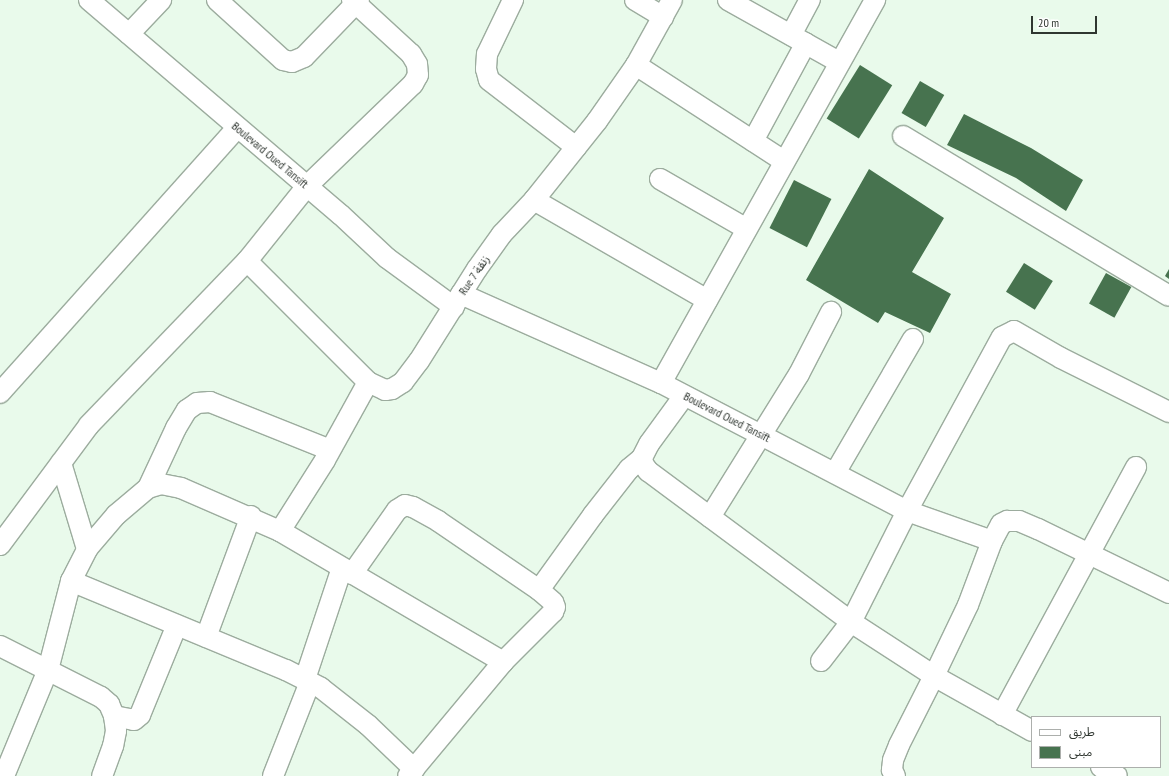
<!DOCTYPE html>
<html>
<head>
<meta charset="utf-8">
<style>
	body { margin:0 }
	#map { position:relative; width:1169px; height:776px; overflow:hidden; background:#e9faeb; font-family:"PT Sans Narrow","Noto Sans Arabic",sans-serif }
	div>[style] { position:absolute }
	.building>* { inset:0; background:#47734f; transform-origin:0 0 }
	.roads { filter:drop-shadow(1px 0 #9cac9e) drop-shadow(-1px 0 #9cac9e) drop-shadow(0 1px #9cac9e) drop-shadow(0 -1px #9cac9e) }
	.street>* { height:20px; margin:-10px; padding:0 10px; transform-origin:10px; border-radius:10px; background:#fff }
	span { translate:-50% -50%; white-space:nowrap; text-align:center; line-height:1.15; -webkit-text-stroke:4px #fff; paint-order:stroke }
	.street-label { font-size:12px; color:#2f3630 }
	.legend { position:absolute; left:1031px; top:716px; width:130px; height:52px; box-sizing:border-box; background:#fff; border:1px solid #acafac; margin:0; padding:5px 7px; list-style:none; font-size:12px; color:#2f3630 }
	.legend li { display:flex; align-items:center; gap:8px; height:20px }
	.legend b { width:20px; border:1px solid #acafac }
	.scale { position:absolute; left:1031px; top:16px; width:66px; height:18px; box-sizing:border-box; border:2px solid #2f3630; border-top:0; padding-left:5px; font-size:12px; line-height:14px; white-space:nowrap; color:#2f3630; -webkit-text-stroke:3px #fff; paint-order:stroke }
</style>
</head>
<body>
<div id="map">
	<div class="building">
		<i style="left:860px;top:65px;width:38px;height:63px;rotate:32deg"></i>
		<i style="left:920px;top:81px;width:28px;height:37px;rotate:30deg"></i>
		<i style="clip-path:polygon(964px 114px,1031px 148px,1083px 180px,1066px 211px,1016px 178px,947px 145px)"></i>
		<i style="clip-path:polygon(869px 169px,944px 218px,912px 272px,951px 294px,930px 333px,885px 312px,878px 323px,806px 280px)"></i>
		<i style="left:794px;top:180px;width:42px;height:54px;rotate:27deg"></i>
		<i style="left:1024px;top:263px;width:34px;height:34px;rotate:32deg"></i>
		<i style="clip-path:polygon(1169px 269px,1169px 279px,1165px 276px)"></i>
		<i style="left:1106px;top:273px;width:29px;height:35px;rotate:29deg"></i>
	</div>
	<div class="roads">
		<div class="street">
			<i style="left:89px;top:0;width:331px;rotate:40.5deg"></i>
			<i style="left:341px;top:215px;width:63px;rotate:43.1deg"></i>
			<i style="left:387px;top:258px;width:83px;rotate:36.2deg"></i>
			<i style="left:217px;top:0;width:89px;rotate:42.3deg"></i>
			<i style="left:283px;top:60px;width:9px;rotate:13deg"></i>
			<i style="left:292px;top:62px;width:13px;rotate:-23deg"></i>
			<i style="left:304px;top:57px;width:79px;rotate:-46deg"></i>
			<i style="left:513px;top:0;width:60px;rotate:115.7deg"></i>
			<i style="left:487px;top:54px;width:15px;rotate:94deg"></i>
			<i style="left:486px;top:69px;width:11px;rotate:75deg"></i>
			<i style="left:489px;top:80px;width:110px;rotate:37.6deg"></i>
			<i style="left:635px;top:0;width:33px;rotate:31deg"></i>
			<i style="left:728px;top:0;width:127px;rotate:29.2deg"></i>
			<i style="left:129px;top:34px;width:47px;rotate:-46.7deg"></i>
			<i style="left:791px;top:35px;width:40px;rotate:-62deg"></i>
			<i style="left:636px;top:65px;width:176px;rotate:33deg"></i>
			<i style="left:903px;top:136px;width:310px;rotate:31deg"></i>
			<i style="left:753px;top:141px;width:111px;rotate:-61.6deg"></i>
			<i style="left:660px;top:179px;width:100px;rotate:29.9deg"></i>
			<i style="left:534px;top:200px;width:200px;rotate:30deg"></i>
			<i style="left:247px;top:261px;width:171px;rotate:45deg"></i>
			<i style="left:461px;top:294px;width:219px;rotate:24deg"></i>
			<i style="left:661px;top:383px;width:277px;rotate:27.5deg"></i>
			<i style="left:907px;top:511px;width:90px;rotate:19.4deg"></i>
			<i style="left:661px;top:383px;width:439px;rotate:-60.8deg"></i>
			<i style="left:0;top:393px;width:356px;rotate:-48.2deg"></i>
			<i style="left:684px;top:396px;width:59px;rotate:126.1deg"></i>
			<i style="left:649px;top:444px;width:16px;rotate:117deg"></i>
			<i style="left:642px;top:458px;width:6px;rotate:81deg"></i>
			<i style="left:643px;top:464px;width:9px;rotate:54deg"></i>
			<i style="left:648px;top:471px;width:253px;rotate:36.6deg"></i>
			<i style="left:851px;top:622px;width:99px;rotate:33deg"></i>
			<i style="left:934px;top:676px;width:112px;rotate:29.3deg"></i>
			<i style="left:835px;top:473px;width:155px;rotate:-59.8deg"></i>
			<i style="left:148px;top:488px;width:66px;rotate:-65deg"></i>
			<i style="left:176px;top:428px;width:21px;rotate:-59deg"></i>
			<i style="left:187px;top:410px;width:12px;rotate:-35deg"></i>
			<i style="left:197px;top:403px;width:13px;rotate:-4deg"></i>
			<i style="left:210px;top:402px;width:129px;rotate:21.8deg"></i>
			<i style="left:710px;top:517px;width:168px;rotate:-58.1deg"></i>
			<i style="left:799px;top:374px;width:70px;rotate:-62.7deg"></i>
			<i style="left:280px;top:531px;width:84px;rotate:-57.6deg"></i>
			<i style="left:325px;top:460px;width:89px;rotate:-61.1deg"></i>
			<i style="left:368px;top:382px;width:19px;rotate:25deg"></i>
			<i style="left:385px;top:390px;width:7px;rotate:-8deg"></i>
			<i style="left:392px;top:389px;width:13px;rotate:-32deg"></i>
			<i style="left:403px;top:382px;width:26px;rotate:-53deg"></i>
			<i style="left:419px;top:361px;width:109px;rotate:-57.8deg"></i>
			<i style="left:477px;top:269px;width:43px;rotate:-54.5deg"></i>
			<i style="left:502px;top:234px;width:47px;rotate:-46.7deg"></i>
			<i style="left:534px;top:200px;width:101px;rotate:-51.4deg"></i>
			<i style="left:597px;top:121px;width:68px;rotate:-55.1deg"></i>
			<i style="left:636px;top:65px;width:74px;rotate:-61deg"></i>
			<i style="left:0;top:545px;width:149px;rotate:-53.4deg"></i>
			<i style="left:89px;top:425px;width:228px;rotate:-46.1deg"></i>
			<i style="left:247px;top:261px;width:96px;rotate:-51.3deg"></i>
			<i style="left:307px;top:186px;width:147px;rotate:-43.9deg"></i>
			<i style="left:413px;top:84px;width:10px;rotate:-61deg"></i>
			<i style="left:418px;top:75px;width:11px;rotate:-95deg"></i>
			<i style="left:417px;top:64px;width:12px;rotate:-121deg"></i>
			<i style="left:411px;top:54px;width:80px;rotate:-137.5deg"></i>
			<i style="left:87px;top:549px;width:45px;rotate:-49.5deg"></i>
			<i style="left:116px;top:515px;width:42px;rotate:-40.2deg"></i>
			<i style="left:148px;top:488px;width:14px;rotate:-17deg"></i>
			<i style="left:161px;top:484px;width:20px;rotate:11deg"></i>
			<i style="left:181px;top:488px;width:108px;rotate:23.5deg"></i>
			<i style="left:280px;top:531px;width:259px;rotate:30.4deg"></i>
			<i style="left:503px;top:662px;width:148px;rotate:129.8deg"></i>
			<i style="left:352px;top:574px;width:78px;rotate:-54.9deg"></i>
			<i style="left:397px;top:510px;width:9px;rotate:-32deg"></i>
			<i style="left:405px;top:505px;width:8px;rotate:14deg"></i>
			<i style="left:413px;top:507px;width:29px;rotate:29deg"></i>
			<i style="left:438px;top:521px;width:122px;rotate:34.3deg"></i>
			<i style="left:539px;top:590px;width:92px;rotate:-54.2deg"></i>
			<i style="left:593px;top:515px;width:58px;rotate:-52deg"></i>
			<i style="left:629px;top:469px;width:17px;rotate:-40deg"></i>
			<i style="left:71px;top:581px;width:233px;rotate:22.5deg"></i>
			<i style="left:286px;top:670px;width:39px;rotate:27deg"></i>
			<i style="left:321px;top:688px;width:60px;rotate:38.2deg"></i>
			<i style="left:368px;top:725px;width:64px;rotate:43.7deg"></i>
			<i style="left:206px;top:637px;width:129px;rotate:-69.6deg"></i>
			<i style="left:0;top:646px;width:113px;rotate:26.8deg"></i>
			<i style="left:101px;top:697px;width:11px;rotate:41deg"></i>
			<i style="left:109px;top:704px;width:13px;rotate:67deg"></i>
			<i style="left:114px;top:716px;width:15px;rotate:82deg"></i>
			<i style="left:116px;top:731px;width:15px;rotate:101deg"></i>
			<i style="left:113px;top:746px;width:32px;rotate:110deg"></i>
			<i style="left:821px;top:661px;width:49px;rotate:-52.4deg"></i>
			<i style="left:851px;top:622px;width:124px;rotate:-63.2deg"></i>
			<i style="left:907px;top:511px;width:198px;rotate:-61.4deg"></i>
			<i style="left:1002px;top:337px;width:13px;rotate:-27deg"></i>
			<i style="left:1014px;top:331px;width:54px;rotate:29.9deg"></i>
			<i style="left:1061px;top:358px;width:121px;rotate:26.6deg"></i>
			<i style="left:503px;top:662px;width:71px;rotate:-45deg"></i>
			<i style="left:553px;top:612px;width:5px;rotate:-68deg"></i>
			<i style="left:555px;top:607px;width:5px;rotate:-112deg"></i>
			<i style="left:553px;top:602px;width:18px;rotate:-139deg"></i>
			<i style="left:305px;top:679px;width:117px;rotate:-71.6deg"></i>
			<i style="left:1002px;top:715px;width:282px;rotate:-61.6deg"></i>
			<i style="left:114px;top:716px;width:20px;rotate:11deg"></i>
			<i style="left:134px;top:720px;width:8px;rotate:-40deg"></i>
			<i style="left:140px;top:715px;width:97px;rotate:-67.7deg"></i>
			<i style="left:1101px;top:767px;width:18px;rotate:29deg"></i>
			<i style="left:4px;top:776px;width:115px;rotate:-67.5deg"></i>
			<i style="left:48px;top:670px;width:92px;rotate:-75.5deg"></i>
			<i style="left:71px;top:581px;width:36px;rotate:-63deg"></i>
			<i style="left:87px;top:549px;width:90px;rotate:-106.8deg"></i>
			<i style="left:273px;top:776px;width:101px;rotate:-68.5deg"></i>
			<i style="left:895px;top:776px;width:7px;rotate:-117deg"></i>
			<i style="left:892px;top:770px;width:10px;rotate:-84deg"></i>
			<i style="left:893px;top:760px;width:16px;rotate:-68deg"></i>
			<i style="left:899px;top:745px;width:77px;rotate:-63.1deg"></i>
			<i style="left:934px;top:676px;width:79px;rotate:-64.4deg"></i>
			<i style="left:968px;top:605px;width:68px;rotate:-69.4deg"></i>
			<i style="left:992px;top:541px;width:19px;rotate:-62deg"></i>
			<i style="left:1001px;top:524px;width:7px;rotate:-27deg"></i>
			<i style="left:1007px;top:521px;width:12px"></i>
			<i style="left:1019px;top:521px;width:21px;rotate:23deg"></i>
			<i style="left:1038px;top:529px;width:146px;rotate:26deg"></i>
		</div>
	</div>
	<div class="street-label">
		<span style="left:270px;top:155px;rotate:40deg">Boulevard Oued Tansift</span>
		<span style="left:474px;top:275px;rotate:-56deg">Rue 7 زنقة</span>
		<span style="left:727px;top:417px;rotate:27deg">Boulevard Oued Tansift</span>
	</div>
	<ul class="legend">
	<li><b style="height:5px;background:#fff"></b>طريق</li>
	<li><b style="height:11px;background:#47734f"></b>مبنى</li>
	</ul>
	<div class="scale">20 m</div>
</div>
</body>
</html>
